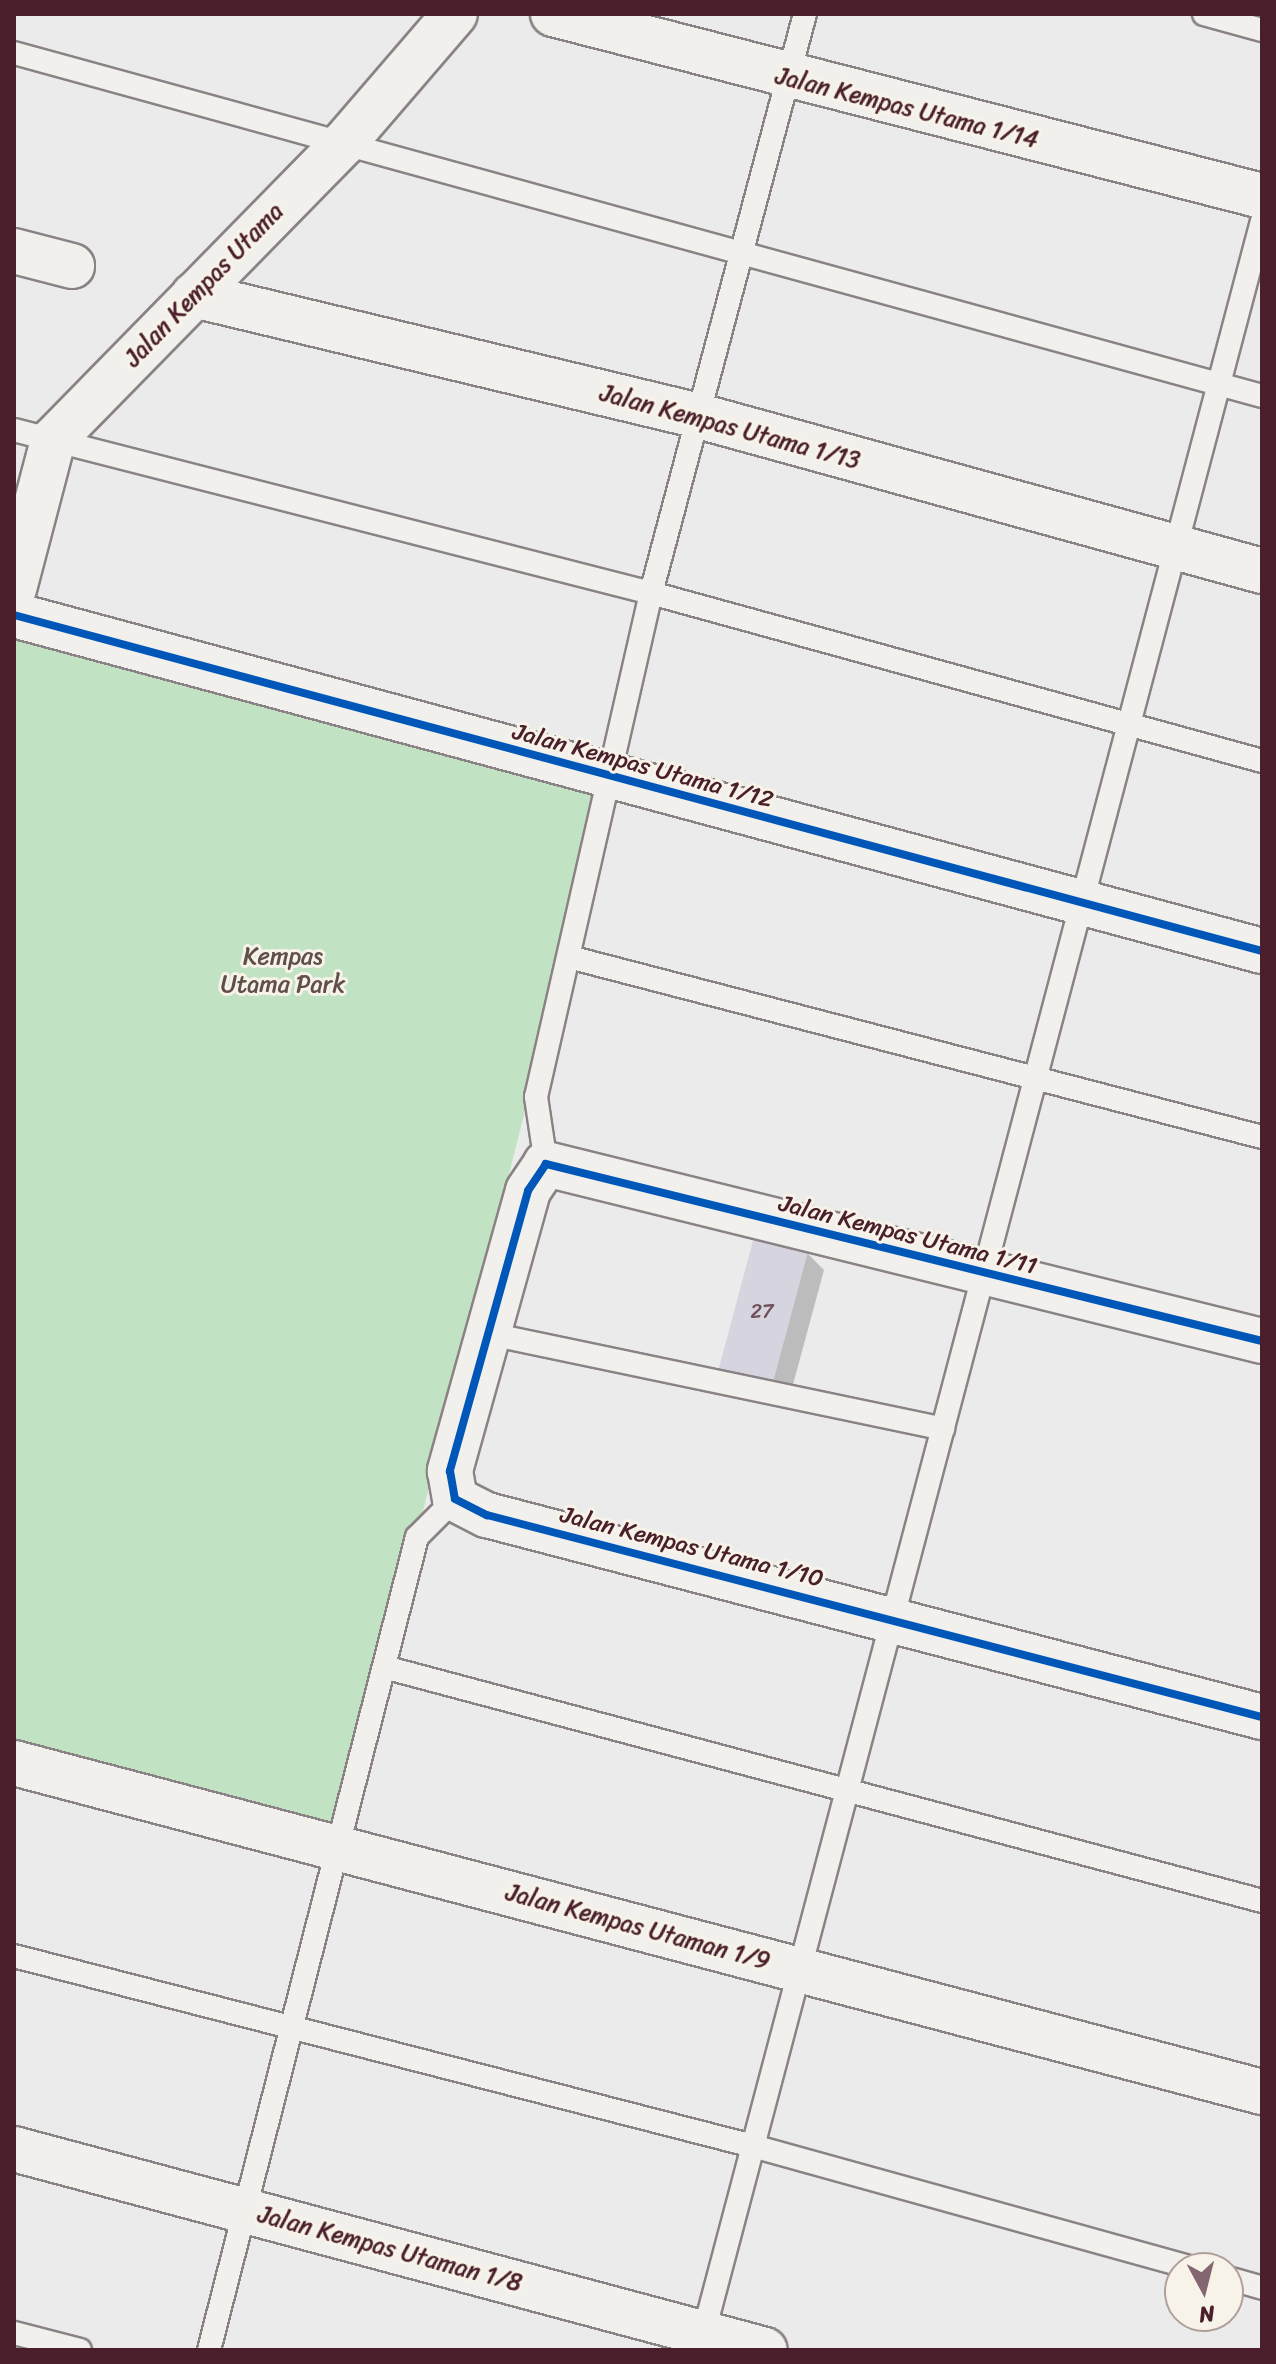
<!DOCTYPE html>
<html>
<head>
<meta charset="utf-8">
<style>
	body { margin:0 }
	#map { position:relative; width:1276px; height:2364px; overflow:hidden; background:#ecebec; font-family:Sriracha,sans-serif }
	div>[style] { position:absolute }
	.green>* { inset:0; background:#c1e3c4 }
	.shadow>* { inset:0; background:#0003 }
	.building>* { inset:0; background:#d6d5df; transform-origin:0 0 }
	.roads { filter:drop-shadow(2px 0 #8b8285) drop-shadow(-2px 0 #8b8285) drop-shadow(0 2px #8b8285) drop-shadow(0 -2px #8b8285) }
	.lane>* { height:22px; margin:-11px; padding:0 11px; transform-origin:11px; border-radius:11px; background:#f1f0ed }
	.street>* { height:44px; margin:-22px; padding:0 22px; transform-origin:22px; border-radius:22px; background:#f1f0ed }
	.cycleway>* { height:8px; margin:-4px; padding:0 4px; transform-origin:4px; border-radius:4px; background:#0057b8 }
	span { translate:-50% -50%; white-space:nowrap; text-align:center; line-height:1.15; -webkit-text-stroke:6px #f7f3e8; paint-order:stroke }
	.number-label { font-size:20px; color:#6f505b }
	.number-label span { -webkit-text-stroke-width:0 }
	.street-label { font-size:24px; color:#4a1f2b }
	.park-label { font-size:24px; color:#5f4e49 }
	.frame { position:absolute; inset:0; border:16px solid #4a1f2b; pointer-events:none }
	.north { position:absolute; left:1164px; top:2252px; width:80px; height:80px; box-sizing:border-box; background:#f7f3e8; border:2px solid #b29e9c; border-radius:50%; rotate:173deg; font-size:22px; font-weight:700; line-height:32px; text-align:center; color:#4a1f2b }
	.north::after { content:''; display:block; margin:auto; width:28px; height:36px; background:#83666f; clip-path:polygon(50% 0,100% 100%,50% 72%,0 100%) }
</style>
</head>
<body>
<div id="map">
	<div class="green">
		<i style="clip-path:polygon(14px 615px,610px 778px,337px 1848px,14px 1764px)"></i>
	</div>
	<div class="shadow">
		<i style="clip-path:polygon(807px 1253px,824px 1270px,788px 1403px,736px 1388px)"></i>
	</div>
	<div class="building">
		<i style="left:754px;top:1237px;width:56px;height:140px;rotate:15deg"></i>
	</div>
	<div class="roads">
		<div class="lane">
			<i style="left:1204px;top:14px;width:60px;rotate:15.4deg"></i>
			<i style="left:14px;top:53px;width:1294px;rotate:15.37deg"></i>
			<i style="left:14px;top:430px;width:658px;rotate:14.35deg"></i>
			<i style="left:651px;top:593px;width:634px;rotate:15.37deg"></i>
			<i style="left:569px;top:957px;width:716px;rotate:14.56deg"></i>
			<i style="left:546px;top:1164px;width:68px;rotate:-98.5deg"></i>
			<i style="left:536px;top:1097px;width:517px;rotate:-77.15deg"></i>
			<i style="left:651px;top:593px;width:599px;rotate:-75.11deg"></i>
			<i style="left:490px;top:1334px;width:463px;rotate:11.8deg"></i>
			<i style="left:384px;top:1667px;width:909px;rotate:14.92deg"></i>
			<i style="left:14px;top:1956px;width:763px;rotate:14.42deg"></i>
			<i style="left:753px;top:2146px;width:456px;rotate:15.5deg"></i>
			<i style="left:1228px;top:2278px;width:35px;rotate:16deg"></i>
			<i style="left:14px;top:2333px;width:68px;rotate:14.4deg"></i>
			<i style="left:702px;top:2339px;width:2191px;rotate:-75.19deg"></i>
			<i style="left:209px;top:2350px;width:839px;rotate:-75.65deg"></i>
			<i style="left:417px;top:1537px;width:54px;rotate:-45deg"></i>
		</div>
		<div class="street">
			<i style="left:553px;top:14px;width:732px;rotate:14.4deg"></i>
			<i style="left:14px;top:251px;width:60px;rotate:14.5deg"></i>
			<i style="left:194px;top:295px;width:515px;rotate:13.47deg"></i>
			<i style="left:695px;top:415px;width:588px;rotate:15.38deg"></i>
			<i style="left:14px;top:589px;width:154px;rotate:-75.3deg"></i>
			<i style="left:53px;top:440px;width:416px;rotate:-45.6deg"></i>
			<i style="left:344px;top:143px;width:170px;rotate:-49.3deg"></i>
			<i style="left:14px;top:615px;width:1292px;rotate:15.07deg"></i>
			<i style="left:1262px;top:1341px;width:738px;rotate:-166.11deg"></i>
			<i style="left:546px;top:1164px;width:32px;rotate:124deg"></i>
			<i style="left:528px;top:1191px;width:291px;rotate:105.6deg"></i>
			<i style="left:450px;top:1471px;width:28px;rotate:80deg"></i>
			<i style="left:455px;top:1499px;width:36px;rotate:27deg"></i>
			<i style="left:487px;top:1515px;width:801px;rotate:14.61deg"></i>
			<i style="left:14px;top:1763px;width:1291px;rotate:14.77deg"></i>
			<i style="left:14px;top:2149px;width:777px;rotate:14.98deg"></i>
		</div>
	</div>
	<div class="cycleway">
		<i style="left:14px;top:615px;width:1292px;rotate:15.07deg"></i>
		<i style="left:1262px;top:1341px;width:738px;rotate:-166.11deg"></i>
		<i style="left:546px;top:1164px;width:32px;rotate:124deg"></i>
		<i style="left:528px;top:1191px;width:291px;rotate:105.6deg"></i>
		<i style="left:450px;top:1471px;width:28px;rotate:80deg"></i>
		<i style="left:455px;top:1499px;width:36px;rotate:27deg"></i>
		<i style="left:487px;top:1515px;width:801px;rotate:14.61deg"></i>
	</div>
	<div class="number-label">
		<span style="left:762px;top:1311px">27</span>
	</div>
	<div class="street-label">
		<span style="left:907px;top:108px;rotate:14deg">Jalan Kempas Utama 1/14</span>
		<span style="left:204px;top:285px;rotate:-46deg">Jalan Kempas Utama</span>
		<span style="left:730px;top:427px;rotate:15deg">Jalan Kempas Utama 1/13</span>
		<span style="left:643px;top:766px;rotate:15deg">Jalan Kempas Utama 1/12</span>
		<span style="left:908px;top:1235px;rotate:14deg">Jalan Kempas Utama 1/11</span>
		<span style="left:692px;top:1547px;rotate:14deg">Jalan Kempas Utama 1/10</span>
		<span style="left:638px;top:1927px;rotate:15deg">Jalan Kempas Utaman 1/9</span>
		<span style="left:390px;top:2249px;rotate:15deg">Jalan Kempas Utaman 1/8</span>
	</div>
	<div class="park-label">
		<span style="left:283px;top:971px">Kempas<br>Utama Park</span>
	</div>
	<div class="frame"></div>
	<div class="north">N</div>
</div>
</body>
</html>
